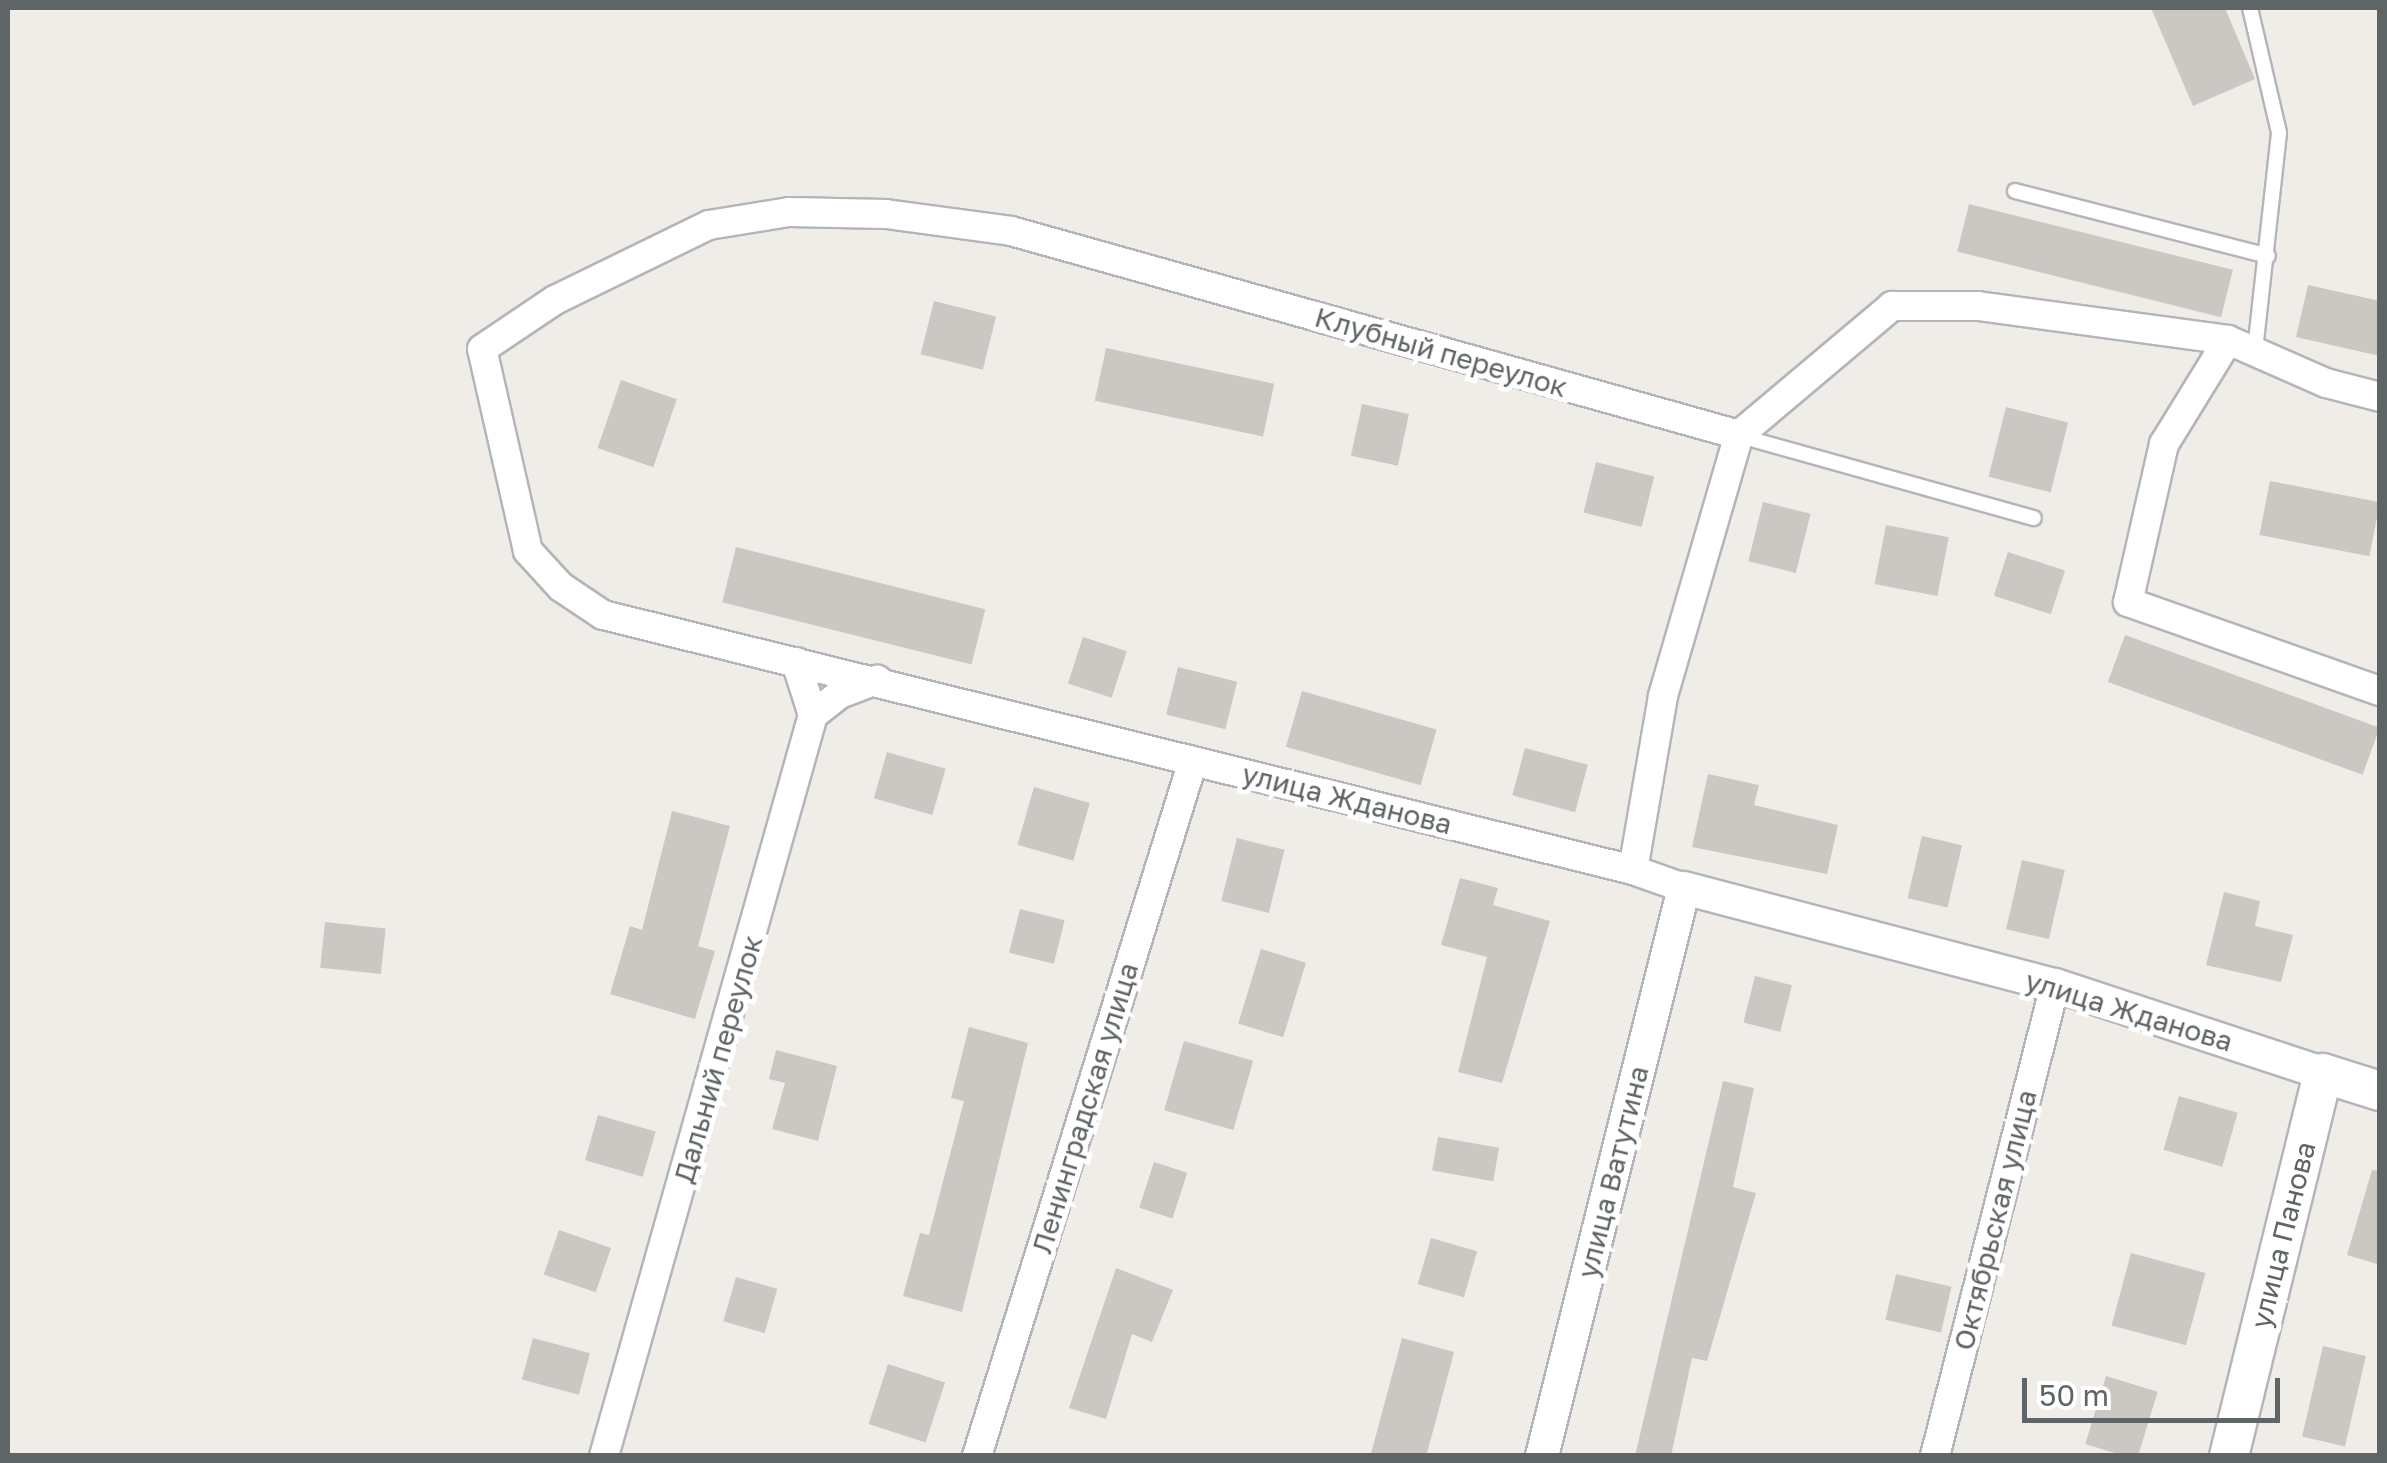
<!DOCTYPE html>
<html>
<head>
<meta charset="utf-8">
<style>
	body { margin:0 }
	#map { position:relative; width:2387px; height:1463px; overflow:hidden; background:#f0ede8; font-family:"Golos Text",sans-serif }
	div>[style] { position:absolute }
	.building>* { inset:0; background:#cbc8c4; transform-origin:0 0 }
	.roads { filter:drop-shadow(2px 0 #b3b6b8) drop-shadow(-2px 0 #b3b6b8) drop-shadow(0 2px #b3b6b8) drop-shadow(0 -2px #b3b6b8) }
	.service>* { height:14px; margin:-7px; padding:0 7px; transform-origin:7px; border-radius:7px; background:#fff }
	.minor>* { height:28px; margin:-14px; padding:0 14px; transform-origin:14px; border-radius:14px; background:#fff }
	.tertiary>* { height:32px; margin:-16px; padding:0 16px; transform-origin:16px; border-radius:16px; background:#fff }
	.secondary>* { height:38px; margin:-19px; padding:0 19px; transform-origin:19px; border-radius:19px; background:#fff }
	span { translate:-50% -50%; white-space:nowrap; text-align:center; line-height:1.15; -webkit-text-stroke:10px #fff; paint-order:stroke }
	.street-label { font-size:28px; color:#5f6466 }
	.frame { position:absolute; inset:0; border:10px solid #5f6466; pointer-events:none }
	.scale { position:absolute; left:2022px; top:1378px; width:258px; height:45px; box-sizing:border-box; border:5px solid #5f6466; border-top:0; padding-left:12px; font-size:30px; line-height:35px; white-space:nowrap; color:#5f6466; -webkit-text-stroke:8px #fff; paint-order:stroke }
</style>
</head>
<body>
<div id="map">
	<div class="building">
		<i style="clip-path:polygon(2151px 8px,2225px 8px,2255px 79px,2193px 106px)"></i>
		<i style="left:1969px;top:204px;width:272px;height:49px;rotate:14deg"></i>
		<i style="clip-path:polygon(2308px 285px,2380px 301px,2380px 356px,2296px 337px)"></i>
		<i style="left:934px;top:301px;width:64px;height:55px;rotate:14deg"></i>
		<i style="left:1106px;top:348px;width:172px;height:54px;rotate:12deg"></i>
		<i style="left:621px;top:380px;width:59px;height:72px;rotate:19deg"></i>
		<i style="left:1362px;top:404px;width:48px;height:53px;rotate:12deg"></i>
		<i style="left:2006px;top:407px;width:64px;height:72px;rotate:14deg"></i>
		<i style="left:1596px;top:462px;width:60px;height:52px;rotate:14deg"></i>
		<i style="left:2270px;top:481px;width:112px;height:55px;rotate:11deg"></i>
		<i style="left:1763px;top:502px;width:49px;height:61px;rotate:14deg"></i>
		<i style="left:1886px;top:525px;width:64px;height:60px;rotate:11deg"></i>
		<i style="left:736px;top:547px;width:257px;height:57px;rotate:14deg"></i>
		<i style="left:2008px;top:552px;width:60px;height:46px;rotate:18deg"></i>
		<i style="left:2125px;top:635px;width:271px;height:50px;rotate:20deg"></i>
		<i style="left:1083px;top:637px;width:46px;height:49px;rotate:18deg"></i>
		<i style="left:1178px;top:667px;width:61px;height:49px;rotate:14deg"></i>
		<i style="left:1302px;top:691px;width:140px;height:58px;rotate:16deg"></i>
		<i style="left:1525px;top:748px;width:65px;height:49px;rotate:15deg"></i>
		<i style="left:887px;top:752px;width:61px;height:48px;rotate:16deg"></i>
		<i style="clip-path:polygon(1708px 774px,1759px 785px,1754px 805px,1838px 825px,1827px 874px,1692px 847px)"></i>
		<i style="left:1034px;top:787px;width:58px;height:60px;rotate:16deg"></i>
		<i style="clip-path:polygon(672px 811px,730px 826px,698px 946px,715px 951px,695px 1019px,610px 994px,630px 926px,642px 930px)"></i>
		<i style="left:1922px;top:836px;width:41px;height:64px;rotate:13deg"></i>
		<i style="left:1237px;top:838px;width:49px;height:65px;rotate:14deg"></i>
		<i style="left:2022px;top:860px;width:44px;height:71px;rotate:13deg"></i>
		<i style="clip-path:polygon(1460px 878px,1498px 888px,1493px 905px,1550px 921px,1502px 1083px,1458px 1072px,1487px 957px,1441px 945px)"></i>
		<i style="clip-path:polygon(2224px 892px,2260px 901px,2255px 926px,2293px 935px,2281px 982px,2206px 965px)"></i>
		<i style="left:1020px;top:909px;width:46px;height:45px;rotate:14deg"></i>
		<i style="left:325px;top:922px;width:61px;height:46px;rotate:6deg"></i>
		<i style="left:1261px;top:949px;width:47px;height:78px;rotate:17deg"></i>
		<i style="left:1755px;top:976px;width:38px;height:48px;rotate:14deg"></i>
		<i style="clip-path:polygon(969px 1027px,1028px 1043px,962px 1312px,903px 1296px,920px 1233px,929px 1235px,964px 1101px,951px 1098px)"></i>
		<i style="left:1184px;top:1041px;width:72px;height:72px;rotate:16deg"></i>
		<i style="clip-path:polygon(776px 1050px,837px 1066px,818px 1141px,772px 1129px,785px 1083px,769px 1079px)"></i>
		<i style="clip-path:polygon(1723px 1081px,1754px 1088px,1733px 1187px,1756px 1193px,1707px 1361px,1692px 1358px,1671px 1456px,1635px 1456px)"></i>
		<i style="left:2179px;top:1096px;width:61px;height:56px;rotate:16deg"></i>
		<i style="left:598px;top:1115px;width:60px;height:47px;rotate:16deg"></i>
		<i style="left:1438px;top:1137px;width:62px;height:34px;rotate:10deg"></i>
		<i style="left:1154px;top:1162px;width:35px;height:48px;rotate:18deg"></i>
		<i style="clip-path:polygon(2372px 1170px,2380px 1171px,2380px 1265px,2347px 1255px)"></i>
		<i style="left:559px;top:1230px;width:55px;height:47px;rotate:19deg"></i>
		<i style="left:1431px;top:1238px;width:48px;height:48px;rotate:16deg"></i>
		<i style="left:2131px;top:1253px;width:77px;height:75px;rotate:15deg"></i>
		<i style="clip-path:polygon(1116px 1268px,1173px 1290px,1152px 1342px,1132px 1334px,1106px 1419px,1069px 1408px)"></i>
		<i style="left:1896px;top:1274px;width:57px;height:47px;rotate:13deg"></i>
		<i style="left:736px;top:1277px;width:43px;height:46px;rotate:16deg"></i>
		<i style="left:533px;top:1338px;width:59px;height:43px;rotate:15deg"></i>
		<i style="left:1402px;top:1338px;width:54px;height:122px;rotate:15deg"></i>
		<i style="left:2323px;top:1346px;width:44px;height:93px;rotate:13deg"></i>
		<i style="left:888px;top:1364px;width:60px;height:63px;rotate:18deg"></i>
		<i style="left:2106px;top:1376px;width:54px;height:71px;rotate:17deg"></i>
	</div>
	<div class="roads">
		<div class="service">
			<i style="left:2250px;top:8px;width:128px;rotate:76.9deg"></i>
			<i style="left:2279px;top:133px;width:220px;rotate:96.3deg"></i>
			<i style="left:2015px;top:191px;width:261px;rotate:14.4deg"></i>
			<i style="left:1740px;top:436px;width:305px;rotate:15.6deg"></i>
		</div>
		<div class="minor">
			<i style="left:2228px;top:340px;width:122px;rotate:121.6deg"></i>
			<i style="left:2164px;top:444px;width:162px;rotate:102.8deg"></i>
			<i style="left:2128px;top:602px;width:267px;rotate:19.5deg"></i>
			<i style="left:1739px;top:435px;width:200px;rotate:-40.1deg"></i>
			<i style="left:1892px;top:306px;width:86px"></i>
			<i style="left:1978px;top:306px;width:252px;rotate:7.7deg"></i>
			<i style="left:2228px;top:340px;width:107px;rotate:23.7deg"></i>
			<i style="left:2326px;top:383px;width:56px;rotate:14.5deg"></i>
			<i style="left:813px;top:715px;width:34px;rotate:-38deg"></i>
			<i style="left:840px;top:694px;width:40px;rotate:-21deg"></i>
			<i style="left:1633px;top:870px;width:177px;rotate:-80.2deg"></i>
			<i style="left:1663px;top:696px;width:272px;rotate:-73.8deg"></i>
			<i style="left:1684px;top:888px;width:54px;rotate:-160.6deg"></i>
			<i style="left:1633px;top:870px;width:1061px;rotate:-166.09deg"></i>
			<i style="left:603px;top:615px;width:50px;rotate:-146.3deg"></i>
			<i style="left:561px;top:587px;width:49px;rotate:-132.5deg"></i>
			<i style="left:528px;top:551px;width:207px;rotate:-102.8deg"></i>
			<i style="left:482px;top:349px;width:88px;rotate:-33.9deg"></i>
			<i style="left:555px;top:300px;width:171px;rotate:-26deg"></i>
			<i style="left:709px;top:225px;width:81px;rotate:-9.2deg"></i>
			<i style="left:789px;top:212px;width:97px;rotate:1.2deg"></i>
			<i style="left:886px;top:214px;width:126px;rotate:7.7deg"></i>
			<i style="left:1011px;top:231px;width:756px;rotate:15.65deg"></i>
			<i style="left:604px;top:1456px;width:770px;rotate:-74.25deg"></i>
			<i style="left:813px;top:715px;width:56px;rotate:-107.8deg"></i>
			<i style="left:977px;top:1456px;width:728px;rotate:-72.74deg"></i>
			<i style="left:1935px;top:1456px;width:486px;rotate:-75.7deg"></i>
		</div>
		<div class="tertiary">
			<i style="left:1542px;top:1456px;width:585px;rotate:-75.96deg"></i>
			<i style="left:1684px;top:888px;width:383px;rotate:14.7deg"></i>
			<i style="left:2055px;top:985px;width:282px;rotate:18.2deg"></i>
		</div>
		<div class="secondary">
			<i style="left:2229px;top:1456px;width:394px;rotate:-76.2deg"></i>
			<i style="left:2323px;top:1073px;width:60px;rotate:17.5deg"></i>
		</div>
	</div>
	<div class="street-label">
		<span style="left:1441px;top:352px;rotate:16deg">Клубный переулок</span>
		<span style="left:1347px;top:799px;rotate:14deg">улица Жданова</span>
		<span style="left:2129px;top:1011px;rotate:17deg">улица Жданова</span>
		<span style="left:718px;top:1059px;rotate:-74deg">Дальний переулок</span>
		<span style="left:1085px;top:1108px;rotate:-73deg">Ленинградская улица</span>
		<span style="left:1613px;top:1172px;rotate:-76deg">улица Ватутина</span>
		<span style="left:1995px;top:1220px;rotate:-76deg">Октябрьская улица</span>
		<span style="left:2283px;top:1235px;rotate:-76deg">улица Панова</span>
	</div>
	<div class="frame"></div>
	<div class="scale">50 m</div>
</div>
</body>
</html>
